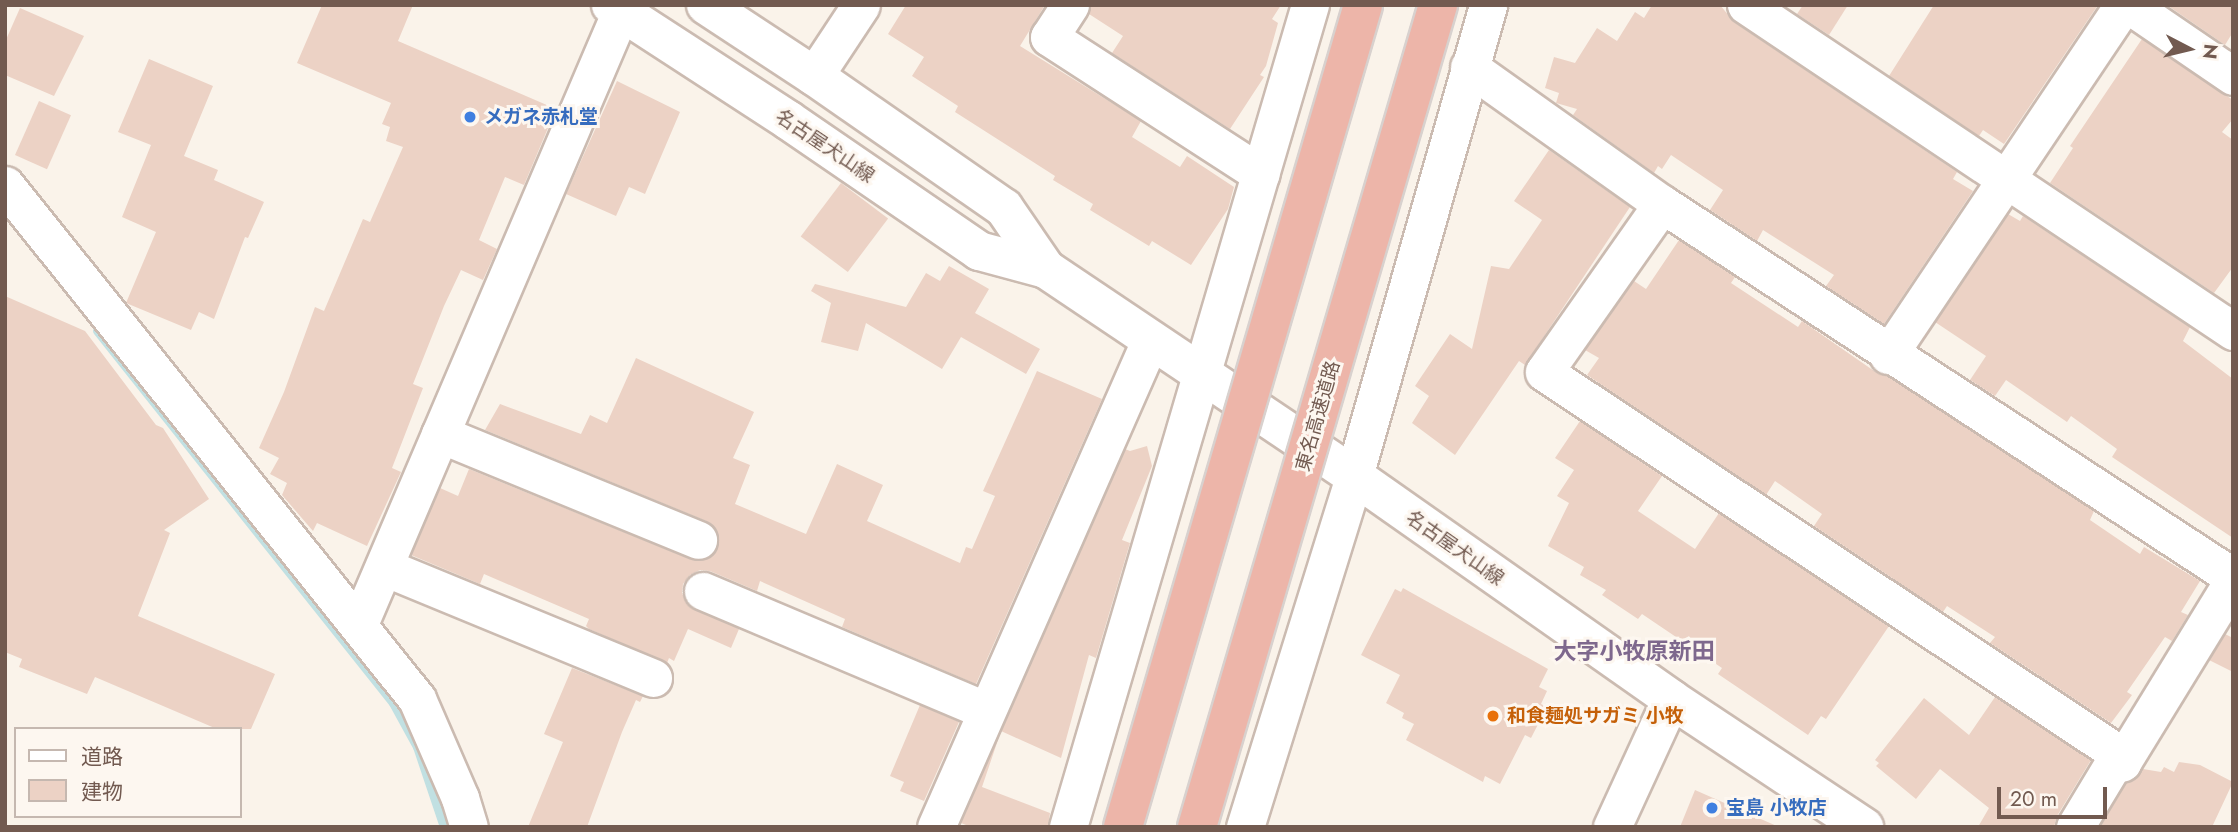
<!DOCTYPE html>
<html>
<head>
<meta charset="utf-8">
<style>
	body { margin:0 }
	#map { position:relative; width:2238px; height:832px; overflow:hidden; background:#faf3ea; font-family:Jost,"Noto Sans JP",sans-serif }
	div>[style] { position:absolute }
	.stream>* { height:10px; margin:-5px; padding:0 5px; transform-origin:5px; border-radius:5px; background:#c1e0e2 }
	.building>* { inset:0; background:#ecd2c5; transform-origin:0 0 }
	.roads { filter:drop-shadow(2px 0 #cbbbb1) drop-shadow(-2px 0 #cbbbb1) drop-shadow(0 2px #cbbbb1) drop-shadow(0 -2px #cbbbb1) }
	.street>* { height:37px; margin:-18.5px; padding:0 18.5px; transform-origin:18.5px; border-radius:18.5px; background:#fff }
	.secondary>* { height:38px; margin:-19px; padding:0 19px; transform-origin:19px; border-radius:19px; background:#fff }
	.bridges { filter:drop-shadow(2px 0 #d8d1ce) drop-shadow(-2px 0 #d8d1ce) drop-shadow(0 2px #d8d1ce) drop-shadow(0 -2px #d8d1ce) }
	.highway-bridge>* { height:38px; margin:-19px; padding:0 19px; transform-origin:19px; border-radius:19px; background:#edb5a9 }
	.dots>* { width:19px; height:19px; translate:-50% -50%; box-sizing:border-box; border:4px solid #fdf7f0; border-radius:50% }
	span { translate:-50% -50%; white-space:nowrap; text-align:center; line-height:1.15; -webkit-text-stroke:6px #fdf7f0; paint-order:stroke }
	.shop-label { font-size:19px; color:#366cbe; font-weight:700 }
	.left { translate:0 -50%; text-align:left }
	.street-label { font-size:19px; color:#725a50 }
	.food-label { font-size:19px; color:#c56008; font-weight:700 }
	.quarter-label { font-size:23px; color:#7e688d; font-weight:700 }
	.frame { position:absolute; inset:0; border:7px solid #725a50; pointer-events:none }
	.legend { position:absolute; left:14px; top:727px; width:228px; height:91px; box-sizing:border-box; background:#fdf7f0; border:2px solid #c5b8b0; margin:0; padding:9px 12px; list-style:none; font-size:21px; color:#725a50 }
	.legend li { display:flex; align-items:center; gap:14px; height:35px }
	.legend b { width:35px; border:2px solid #c5b8b0 }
	.north { position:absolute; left:2154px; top:14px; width:70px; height:70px; -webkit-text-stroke:5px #fdf7f0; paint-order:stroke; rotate:97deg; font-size:19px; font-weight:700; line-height:28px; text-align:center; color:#725a50 }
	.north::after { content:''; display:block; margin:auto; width:24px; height:32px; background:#725a50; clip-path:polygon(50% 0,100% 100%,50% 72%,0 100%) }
	.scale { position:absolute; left:1997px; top:787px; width:110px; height:32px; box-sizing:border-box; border:4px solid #725a50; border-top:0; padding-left:9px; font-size:21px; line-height:24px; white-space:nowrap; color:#725a50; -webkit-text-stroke:5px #fdf7f0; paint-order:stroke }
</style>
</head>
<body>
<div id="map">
	<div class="stream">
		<i style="left:98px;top:331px;width:475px;rotate:51.5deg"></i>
		<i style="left:394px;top:703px;width:50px;rotate:61.4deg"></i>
		<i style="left:418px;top:747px;width:84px;rotate:71.4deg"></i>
	</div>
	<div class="building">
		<i style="clip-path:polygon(322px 5px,413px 5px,398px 41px,556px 109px,524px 185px,505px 177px,479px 240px,497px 249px,483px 280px,461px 270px,444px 306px,413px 384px,423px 388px,392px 468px,401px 472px,367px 546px,317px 523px,313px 531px,282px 495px,287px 483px,270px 474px,279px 458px,259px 448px,284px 392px,315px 307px,324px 311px,363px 219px,370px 222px,403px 147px,386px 141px,390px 127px,382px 124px,391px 103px,297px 63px)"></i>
		<i style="clip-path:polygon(906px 5px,1045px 5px,1020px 46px,1141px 121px,1132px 137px,1180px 167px,1187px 156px,1234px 187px,1228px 209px,1191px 265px,1152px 241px,1149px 246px,1090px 210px,1093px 204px,1053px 180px,1055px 176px,955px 112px,958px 106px,912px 76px,924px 57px,888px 34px)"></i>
		<i style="clip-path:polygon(1091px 5px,1281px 5px,1272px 19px,1278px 23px,1266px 66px,1260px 75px,1264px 77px,1230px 129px,1112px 53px,1123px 36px,1089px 14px)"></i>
		<i style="clip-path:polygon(1652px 5px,1720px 5px,1734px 22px,1957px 172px,1953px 179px,1973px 191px,1884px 324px,1826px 286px,1834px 275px,1763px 230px,1757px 241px,1710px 210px,1723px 190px,1671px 155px,1662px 169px,1658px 166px,1654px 173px,1573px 115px,1577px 109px,1556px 103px,1559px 93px,1545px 88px,1554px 57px,1575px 63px,1597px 28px,1617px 41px,1635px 12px,1644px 18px)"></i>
		<i style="clip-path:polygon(1803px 5px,1848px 5px,1829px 35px,1797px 14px)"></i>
		<i style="clip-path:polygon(1934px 5px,2098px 5px,2004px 144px,1983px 130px,1979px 136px,1889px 76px)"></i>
		<i style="clip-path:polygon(2167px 5px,2233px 5px,2233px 32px,2225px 45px)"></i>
		<i style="clip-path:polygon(20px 8px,84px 36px,54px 96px,5px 75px,5px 42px)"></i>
		<i style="clip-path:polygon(2142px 39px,2233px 100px,2233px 119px,2222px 132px,2233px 140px,2233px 267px,2214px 293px,2050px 183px,2073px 148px,2070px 146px)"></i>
		<i style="clip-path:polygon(149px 59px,213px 86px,184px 156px,218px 170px,214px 180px,264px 202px,248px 238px,245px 237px,214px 319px,199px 312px,191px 330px,126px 303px,156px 232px,122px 217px,151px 145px,118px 132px)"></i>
		<i style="clip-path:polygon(617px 81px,680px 112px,645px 194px,629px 187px,616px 216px,566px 194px)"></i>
		<i style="left:39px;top:101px;width:35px;height:59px;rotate:24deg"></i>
		<i style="clip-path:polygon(1549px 150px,1630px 207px,1525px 365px,1519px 361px,1455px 455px,1412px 423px,1429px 396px,1415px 386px,1450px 334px,1472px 349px,1491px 266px,1509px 269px,1542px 220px,1514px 201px)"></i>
		<i style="left:841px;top:183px;width:59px;height:67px;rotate:37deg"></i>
		<i style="clip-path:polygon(2008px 214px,2020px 221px,2023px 216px,2190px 327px,2183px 341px,2233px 379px,2233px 538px,2112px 457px,2117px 449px,2071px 416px,2067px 422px,2006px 380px,1995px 396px,1970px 380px,1986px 356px,1935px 322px)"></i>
		<i style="clip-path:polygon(1679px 240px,1735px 277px,1731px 283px,1798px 327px,1802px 321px,1877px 373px,1887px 376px,2094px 511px,2090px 520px,2140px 554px,2144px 547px,2200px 581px,2181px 612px,2188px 615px,2172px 641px,2165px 637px,2127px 692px,2132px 695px,2111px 723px,1990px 643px,1995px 637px,1947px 606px,1943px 612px,1814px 526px,1822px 514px,1775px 481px,1766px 495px,1587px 375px,1599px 358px,1585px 350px,1634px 281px,1646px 289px)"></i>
		<i style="clip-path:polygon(949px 266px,989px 289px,975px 313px,1040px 349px,1026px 374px,961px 337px,942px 369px,866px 323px,858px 351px,821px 342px,831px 303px,811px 291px,815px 284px,906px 307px,926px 273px,940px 281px)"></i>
		<i style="clip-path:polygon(5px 296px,85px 331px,156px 425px,163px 428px,209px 499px,164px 530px,170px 533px,138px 616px,275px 674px,251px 729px,217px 729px,95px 677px,87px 694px,19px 667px,22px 659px,5px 652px)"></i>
		<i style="clip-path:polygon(636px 358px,754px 412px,733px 458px,750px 465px,735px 504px,806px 534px,837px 464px,883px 485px,867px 521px,960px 563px,966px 547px,972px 549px,995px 496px,983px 491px,1037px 371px,1102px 399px,976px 684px,842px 627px,845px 619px,760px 581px,757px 591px,710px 571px,700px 570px,690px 575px,683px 584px,682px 593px,687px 604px,739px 629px,731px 648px,688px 629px,674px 661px,669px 658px,667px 663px,589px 629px,586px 626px,589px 619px,484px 574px,480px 584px,411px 555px,440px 488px,458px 496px,469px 469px,690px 559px,701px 561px,711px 556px,718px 547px,719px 537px,714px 527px,706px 521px,485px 430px,500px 404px,581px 434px,590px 415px,607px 423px)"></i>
		<i style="clip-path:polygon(1580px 421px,1662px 476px,1638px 511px,1695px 549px,1719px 513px,1889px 626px,1826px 719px,1821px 716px,1808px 735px,1718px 674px,1722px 668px,1642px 614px,1638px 619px,1602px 595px,1606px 590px,1580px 575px,1584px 567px,1548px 546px,1569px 503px,1557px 496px,1574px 470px,1555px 458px)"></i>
		<i style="clip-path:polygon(1147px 446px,1152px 466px,1122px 540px,1130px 543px,1127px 553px,1096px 658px,1089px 655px,1061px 758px,1001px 731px,982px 787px,1050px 813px,1048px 827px,971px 827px,961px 823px,1125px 449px,1130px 451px)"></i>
		<i style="clip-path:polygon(1403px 588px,1548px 669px,1539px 687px,1547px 691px,1541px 704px,1547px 707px,1531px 738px,1525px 735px,1500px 784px,1485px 776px,1483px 782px,1406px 740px,1414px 724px,1402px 718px,1404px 713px,1386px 703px,1400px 675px,1361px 655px,1395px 589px,1401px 592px)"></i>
		<i style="clip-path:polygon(2225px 634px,2233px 638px,2233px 672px,2209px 660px)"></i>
		<i style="clip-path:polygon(572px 668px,643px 696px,640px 702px,636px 700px,622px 732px,587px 827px,528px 827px,563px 742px,544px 734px)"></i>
		<i style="clip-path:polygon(1995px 697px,2091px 760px,2057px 816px,2054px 827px,1978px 827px,1989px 808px,1940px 769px,1916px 799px,1876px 766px,1879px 763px,1875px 760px,1924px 698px,1969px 735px)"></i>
		<i style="clip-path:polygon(920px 705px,959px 722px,924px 801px,900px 791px,904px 782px,890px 776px)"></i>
		<i style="clip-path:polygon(2179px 762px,2200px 765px,2233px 782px,2212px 827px,2100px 827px,2127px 782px,2143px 769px,2161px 772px,2164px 767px,2174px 772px)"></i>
		<i style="clip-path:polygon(1695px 790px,1779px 827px,1680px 827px)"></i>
	</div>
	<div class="roads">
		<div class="street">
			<i style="left:1070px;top:5px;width:38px;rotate:123deg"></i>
			<i style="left:1049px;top:37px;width:252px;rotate:32.9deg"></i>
			<i style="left:1746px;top:5px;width:586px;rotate:33.8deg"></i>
			<i style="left:2129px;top:5px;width:126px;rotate:34.3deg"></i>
			<i style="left:1469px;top:67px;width:237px;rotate:35.4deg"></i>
			<i style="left:1662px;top:204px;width:682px;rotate:33.15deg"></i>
			<i style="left:814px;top:76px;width:85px;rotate:-56.5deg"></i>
			<i style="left:5px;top:185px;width:659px;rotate:51.29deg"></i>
			<i style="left:417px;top:699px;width:108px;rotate:66.5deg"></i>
			<i style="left:460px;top:798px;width:30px;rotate:73deg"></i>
			<i style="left:1662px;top:204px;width:205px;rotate:125.1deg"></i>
			<i style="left:1544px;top:372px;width:690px;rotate:33.6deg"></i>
			<i style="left:1888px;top:355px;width:422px;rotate:-56.1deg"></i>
			<i style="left:440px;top:434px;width:279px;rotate:22.3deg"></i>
			<i style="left:384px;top:567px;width:291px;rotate:22.4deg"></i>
			<i style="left:703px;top:591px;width:306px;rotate:22.9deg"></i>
			<i style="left:359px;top:624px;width:667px;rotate:-66.86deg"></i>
			<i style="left:936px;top:827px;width:531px;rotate:-66.23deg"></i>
			<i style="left:1068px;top:827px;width:857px;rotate:-73.6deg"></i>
			<i style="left:1245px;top:827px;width:368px;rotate:-72.7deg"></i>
			<i style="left:1354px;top:476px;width:490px;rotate:-74.1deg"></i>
			<i style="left:1612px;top:827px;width:141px;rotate:-65.3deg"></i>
			<i style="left:2075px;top:827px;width:85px;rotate:-58.9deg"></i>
			<i style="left:2119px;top:754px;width:9px;rotate:69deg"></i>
			<i style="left:2122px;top:762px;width:212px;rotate:-58.5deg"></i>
		</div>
		<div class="secondary">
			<i style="left:611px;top:5px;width:211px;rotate:33deg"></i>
			<i style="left:788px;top:120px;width:232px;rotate:34.4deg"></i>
			<i style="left:979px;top:251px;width:69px;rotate:15deg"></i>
			<i style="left:1046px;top:269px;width:371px;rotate:33.9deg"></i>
			<i style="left:1354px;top:476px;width:388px;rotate:35.1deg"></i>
			<i style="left:1671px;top:699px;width:232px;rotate:33.6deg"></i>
			<i style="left:706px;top:5px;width:129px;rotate:33.3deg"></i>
			<i style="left:814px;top:76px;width:231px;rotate:34.8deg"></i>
			<i style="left:1004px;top:208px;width:74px;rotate:55.5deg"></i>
		</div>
	</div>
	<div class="bridges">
		<div class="highway-bridge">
			<i style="left:1123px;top:827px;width:856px;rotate:-73.72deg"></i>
			<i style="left:1197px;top:827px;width:857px;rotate:-73.66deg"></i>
		</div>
	</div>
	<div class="dots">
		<i style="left:470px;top:117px;background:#3f7fe0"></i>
		<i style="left:1493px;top:716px;background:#e8710a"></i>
		<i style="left:1712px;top:808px;background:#3f7fe0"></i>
	</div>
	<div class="shop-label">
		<span class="left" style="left:484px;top:117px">メガネ赤札堂</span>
		<span class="left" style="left:1726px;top:808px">宝島 小牧店</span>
	</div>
	<div class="street-label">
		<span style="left:825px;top:146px;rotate:34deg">名古屋犬山線</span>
		<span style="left:1318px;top:416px;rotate:-74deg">東名高速道路</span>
		<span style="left:1455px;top:548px;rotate:35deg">名古屋犬山線</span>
	</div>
	<div class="food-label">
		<span class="left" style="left:1507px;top:716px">和食麺処サガミ 小牧</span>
	</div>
	<div class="quarter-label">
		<span style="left:1634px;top:651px">大字小牧原新田</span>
	</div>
	<div class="frame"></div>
	<ul class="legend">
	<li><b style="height:9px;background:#fff"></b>道路</li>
	<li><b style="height:19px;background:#ecd2c5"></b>建物</li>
	</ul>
	<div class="north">N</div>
	<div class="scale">20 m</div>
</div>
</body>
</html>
